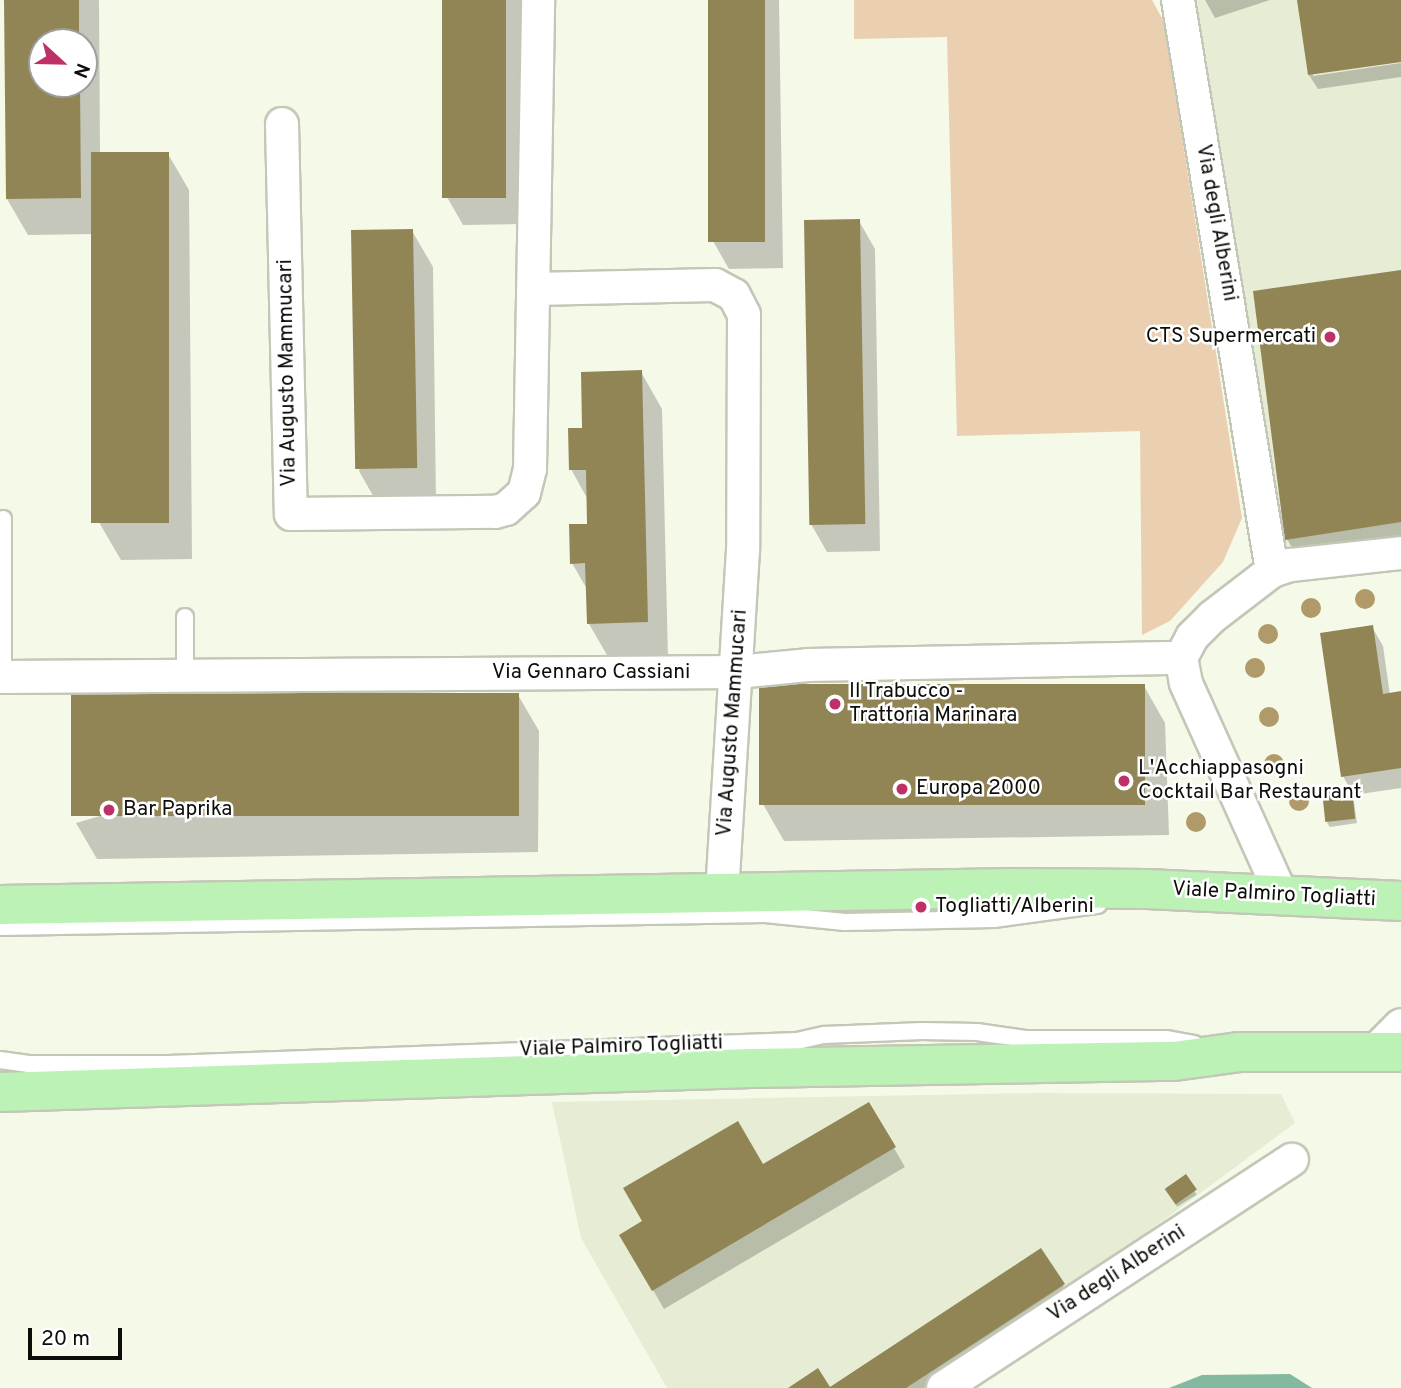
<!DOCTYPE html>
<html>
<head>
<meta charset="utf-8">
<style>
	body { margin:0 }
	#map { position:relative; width:1401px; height:1388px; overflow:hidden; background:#f5f9e8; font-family:Overpass,sans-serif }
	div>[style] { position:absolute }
	.built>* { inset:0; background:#e7edd5 }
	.green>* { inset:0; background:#ead0b0 }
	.water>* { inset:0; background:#84b9a1 }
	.shadow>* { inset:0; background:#0003; transform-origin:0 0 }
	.building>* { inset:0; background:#918556; transform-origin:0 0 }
	.roads { filter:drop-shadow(2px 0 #c3c7b7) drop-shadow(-2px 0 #c3c7b7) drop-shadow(0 2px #c3c7b7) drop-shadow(0 -2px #c3c7b7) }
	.service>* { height:16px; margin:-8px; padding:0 8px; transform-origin:8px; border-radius:8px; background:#fff }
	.minor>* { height:32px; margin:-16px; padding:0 16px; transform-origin:16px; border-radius:16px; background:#fff }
	.primary>* { height:38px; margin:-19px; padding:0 19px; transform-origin:19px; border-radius:19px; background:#bcf2b6 }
	.trees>* { width:20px; height:20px; margin:-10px; border-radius:50%; background:#b09a69 }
	.dots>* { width:19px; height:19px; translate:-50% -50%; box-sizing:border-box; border:4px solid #fff; border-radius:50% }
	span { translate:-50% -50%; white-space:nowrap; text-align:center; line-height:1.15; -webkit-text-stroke:5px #fff; paint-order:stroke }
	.street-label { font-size:21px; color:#0d0e09 }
	.poi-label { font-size:21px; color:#0d0e09 }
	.right { translate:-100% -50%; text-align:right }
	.left { translate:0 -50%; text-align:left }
	.north { position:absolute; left:28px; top:28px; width:70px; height:70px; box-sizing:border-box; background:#fff; border:2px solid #9e9f9d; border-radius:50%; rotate:112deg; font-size:19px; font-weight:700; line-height:28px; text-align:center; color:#0d0e09 }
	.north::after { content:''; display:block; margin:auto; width:24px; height:32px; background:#bd3166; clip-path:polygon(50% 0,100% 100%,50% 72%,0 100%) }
	.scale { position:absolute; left:28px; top:1328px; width:94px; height:32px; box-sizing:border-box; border:4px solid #0d0e09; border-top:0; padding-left:9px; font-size:21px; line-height:24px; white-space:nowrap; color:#0d0e09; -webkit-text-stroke:5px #fff; paint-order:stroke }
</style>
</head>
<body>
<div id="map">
	<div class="built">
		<i style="clip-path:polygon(1178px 0,1401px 0,1401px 553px,1282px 567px)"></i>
		<i style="clip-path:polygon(1038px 1093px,1281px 1094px,1295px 1123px,1083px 1280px,923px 1388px,667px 1388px,581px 1238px,552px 1102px)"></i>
	</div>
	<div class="green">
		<i style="clip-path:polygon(854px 0,1152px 0,1164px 22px,1242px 518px,1223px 562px,1170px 621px,1142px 635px,1140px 431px,957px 436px,947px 37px,854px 39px)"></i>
	</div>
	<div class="water">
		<i style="clip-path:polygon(1290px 1374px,1312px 1388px,1169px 1388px,1202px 1375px)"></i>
	</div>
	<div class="shadow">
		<i style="clip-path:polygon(evenodd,6px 0,99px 0,100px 154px,168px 154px,189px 190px,192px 559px,121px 560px,100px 524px,95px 234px,28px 235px,7px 199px,6px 0,42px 42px,84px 42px,84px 84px,42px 84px,42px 42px)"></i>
		<i style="clip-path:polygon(443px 0,520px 0,524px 224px,463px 225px,447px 197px)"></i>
		<i style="clip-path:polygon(709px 0,779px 0,783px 268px,729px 269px,713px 241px)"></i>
		<i style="clip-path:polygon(1205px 0,1270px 0,1215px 18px)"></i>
		<i style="clip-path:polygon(1299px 0,1401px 0,1401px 60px,1313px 73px,1313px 76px,1401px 63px,1401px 77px,1318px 89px,1309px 75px)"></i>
		<i style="clip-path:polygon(859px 221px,875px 249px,880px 551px,827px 552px,811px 524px)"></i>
		<i style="clip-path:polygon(412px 231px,433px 267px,436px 505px,380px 508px,359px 471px)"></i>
		<i style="clip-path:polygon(1401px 272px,1401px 543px,1298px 558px,1287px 539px)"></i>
		<i style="clip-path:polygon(641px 372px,662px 409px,668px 658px,610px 660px,589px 624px,588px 591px,572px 563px,589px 525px,588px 500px,571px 469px,584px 430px)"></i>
		<i style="clip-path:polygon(1372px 627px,1383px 646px,1390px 695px,1401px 693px,1401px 788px,1353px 795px,1357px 823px,1330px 827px,1327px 823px,1351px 791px,1343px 776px)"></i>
		<i style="clip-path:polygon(1144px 686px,1165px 723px,1169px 835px,784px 841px,763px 804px)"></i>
		<i style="clip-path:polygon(518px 695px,539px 731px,538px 852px,97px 859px,76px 823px)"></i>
		<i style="clip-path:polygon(868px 1104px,905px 1167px,664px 1309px,621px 1235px,762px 1166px)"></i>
		<i style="left:1185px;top:1176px;width:22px;height:23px;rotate:58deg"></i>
		<i style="clip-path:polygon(1063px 1285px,1074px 1304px,946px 1388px,832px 1388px)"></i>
	</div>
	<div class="building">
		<i style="clip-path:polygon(4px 0,79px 0,79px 42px,42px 42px,42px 84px,80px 84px,81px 198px,6px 199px)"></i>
		<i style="left:442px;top:0;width:64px;height:198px"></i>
		<i style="left:708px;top:0;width:57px;height:242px"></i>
		<i style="clip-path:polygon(1297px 0,1401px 0,1401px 62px,1308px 75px)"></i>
		<i style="left:169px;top:152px;width:371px;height:78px;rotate:90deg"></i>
		<i style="left:860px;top:219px;width:305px;height:56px;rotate:89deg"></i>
		<i style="left:413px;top:229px;width:239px;height:62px;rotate:89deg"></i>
		<i style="clip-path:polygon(1401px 270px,1401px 522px,1285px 540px,1253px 291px)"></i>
		<i style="clip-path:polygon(642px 370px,648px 622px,587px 624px,585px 563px,570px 564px,569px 524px,587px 524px,586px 470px,569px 470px,568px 428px,582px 428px,581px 372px)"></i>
		<i style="clip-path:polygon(1373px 625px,1383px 694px,1401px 691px,1401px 768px,1341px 777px,1320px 633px)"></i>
		<i style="left:759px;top:684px;width:386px;height:121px"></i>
		<i style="left:519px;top:693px;width:123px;height:448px;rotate:90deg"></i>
		<i style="left:1352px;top:789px;width:30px;height:30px;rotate:84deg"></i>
		<i style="clip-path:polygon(869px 1102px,896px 1147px,652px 1291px,619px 1235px,642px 1221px,623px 1188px,738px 1121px,763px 1164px)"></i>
		<i style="left:1186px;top:1174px;width:19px;height:26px;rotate:55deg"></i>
		<i style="clip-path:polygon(1041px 1248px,1065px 1284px,906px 1388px,788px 1388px,818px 1368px,830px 1387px)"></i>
	</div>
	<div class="roads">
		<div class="service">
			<i style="left:3px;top:519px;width:158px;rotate:90deg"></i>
			<i style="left:185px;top:677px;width:60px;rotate:-90deg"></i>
			<i style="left:0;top:927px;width:765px;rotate:-0.97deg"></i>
			<i style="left:765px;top:914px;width:80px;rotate:5.7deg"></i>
			<i style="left:845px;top:922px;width:149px;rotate:-1.2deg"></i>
			<i style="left:994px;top:919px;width:105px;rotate:-7.7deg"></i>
			<i style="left:0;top:1060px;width:29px;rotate:8deg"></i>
			<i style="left:29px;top:1064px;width:139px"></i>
			<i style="left:168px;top:1064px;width:629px;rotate:-2.09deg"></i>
			<i style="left:797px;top:1041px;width:28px;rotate:-13deg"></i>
			<i style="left:824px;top:1035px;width:98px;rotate:-2.3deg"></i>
			<i style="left:922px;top:1031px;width:55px;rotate:1deg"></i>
			<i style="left:977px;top:1032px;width:49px;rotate:8.1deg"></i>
			<i style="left:1026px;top:1039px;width:140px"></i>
			<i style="left:1166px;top:1039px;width:29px;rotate:10deg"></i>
		</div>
		<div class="minor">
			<i style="left:1178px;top:0;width:579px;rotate:80.65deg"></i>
			<i style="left:282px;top:124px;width:390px;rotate:88.7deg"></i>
			<i style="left:291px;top:514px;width:204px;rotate:-0.6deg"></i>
			<i style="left:495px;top:512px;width:11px;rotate:-15deg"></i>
			<i style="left:506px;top:509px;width:24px;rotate:-42deg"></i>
			<i style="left:524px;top:493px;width:25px;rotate:-76deg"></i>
			<i style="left:530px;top:469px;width:469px;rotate:-89deg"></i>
			<i style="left:534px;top:289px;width:181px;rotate:-1.3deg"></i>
			<i style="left:715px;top:285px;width:21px;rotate:28deg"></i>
			<i style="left:734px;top:295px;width:22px;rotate:63deg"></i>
			<i style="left:744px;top:315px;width:235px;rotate:90.2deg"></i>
			<i style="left:743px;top:550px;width:345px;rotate:93.5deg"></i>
			<i style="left:0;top:677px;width:737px;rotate:-0.39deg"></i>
			<i style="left:737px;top:672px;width:71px;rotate:-5.6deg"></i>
			<i style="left:808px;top:665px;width:373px;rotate:-1.1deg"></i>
			<i style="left:1282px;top:896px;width:234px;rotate:-114.3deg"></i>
			<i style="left:1186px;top:683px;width:25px;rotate:-101deg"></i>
			<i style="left:1181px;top:658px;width:24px;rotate:-62deg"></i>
			<i style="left:1192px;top:637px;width:28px;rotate:-45deg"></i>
			<i style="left:1212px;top:617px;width:76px;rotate:-37.5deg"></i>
			<i style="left:1272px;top:571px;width:20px;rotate:-18deg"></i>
			<i style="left:1291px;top:565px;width:111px;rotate:-6.2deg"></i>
			<i style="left:1374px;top:1052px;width:38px;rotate:-45deg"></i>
			<i style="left:943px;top:1388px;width:417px;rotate:-33.2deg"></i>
		</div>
		<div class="primary">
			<i style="left:0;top:905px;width:1010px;rotate:-0.96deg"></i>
			<i style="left:1010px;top:888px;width:137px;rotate:0.4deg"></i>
			<i style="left:1147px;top:889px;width:254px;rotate:2.7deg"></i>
			<i style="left:0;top:1092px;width:752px;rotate:-1.83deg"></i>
			<i style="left:752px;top:1068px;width:422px;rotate:-1deg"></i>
			<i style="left:1174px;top:1061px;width:67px;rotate:-7.8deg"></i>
			<i style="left:1240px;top:1052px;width:161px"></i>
		</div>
	</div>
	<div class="trees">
		<i style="left:1365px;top:599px"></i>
		<i style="left:1311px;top:608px"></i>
		<i style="left:1268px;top:634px"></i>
		<i style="left:1255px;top:668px"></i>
		<i style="left:1269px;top:717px"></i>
		<i style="left:1274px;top:764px"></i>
		<i style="left:1299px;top:801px"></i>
		<i style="left:1196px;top:822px"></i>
	</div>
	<div class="dots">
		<i style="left:1330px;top:337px;background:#bd3166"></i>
		<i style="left:835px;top:704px;background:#bd3166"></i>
		<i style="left:1124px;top:781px;background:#bd3166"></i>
		<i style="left:902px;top:789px;background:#bd3166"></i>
		<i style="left:109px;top:810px;background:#bd3166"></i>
		<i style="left:921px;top:907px;background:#bd3166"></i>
	</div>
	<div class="street-label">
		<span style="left:1216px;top:223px;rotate:80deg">Via degli Alberini</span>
		<span style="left:288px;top:373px;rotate:-91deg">Via Augusto Mammucari</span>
		<span style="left:591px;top:673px">Via Gennaro Cassiani</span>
		<span style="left:733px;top:723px;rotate:-86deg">Via Augusto Mammucari</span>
		<span style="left:1274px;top:895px;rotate:3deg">Viale Palmiro Togliatti</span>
		<span style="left:621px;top:1047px;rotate:-2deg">Viale Palmiro Togliatti</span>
		<span style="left:1117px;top:1274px;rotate:-33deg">Via degli Alberini</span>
	</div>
	<div class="poi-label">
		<span class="right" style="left:1316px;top:337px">CTS Supermercati</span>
		<span class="left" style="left:849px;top:704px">Il Trabucco -<br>Trattoria Marinara</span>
		<span class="left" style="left:1138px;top:781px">L'Acchiappasogni<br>Cocktail Bar Restaurant</span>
		<span class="left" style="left:916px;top:789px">Europa 2000</span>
		<span class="left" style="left:123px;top:810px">Bar Paprika</span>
		<span class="left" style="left:935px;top:907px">Togliatti/Alberini</span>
	</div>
	<div class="north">N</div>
	<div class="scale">20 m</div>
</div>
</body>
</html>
